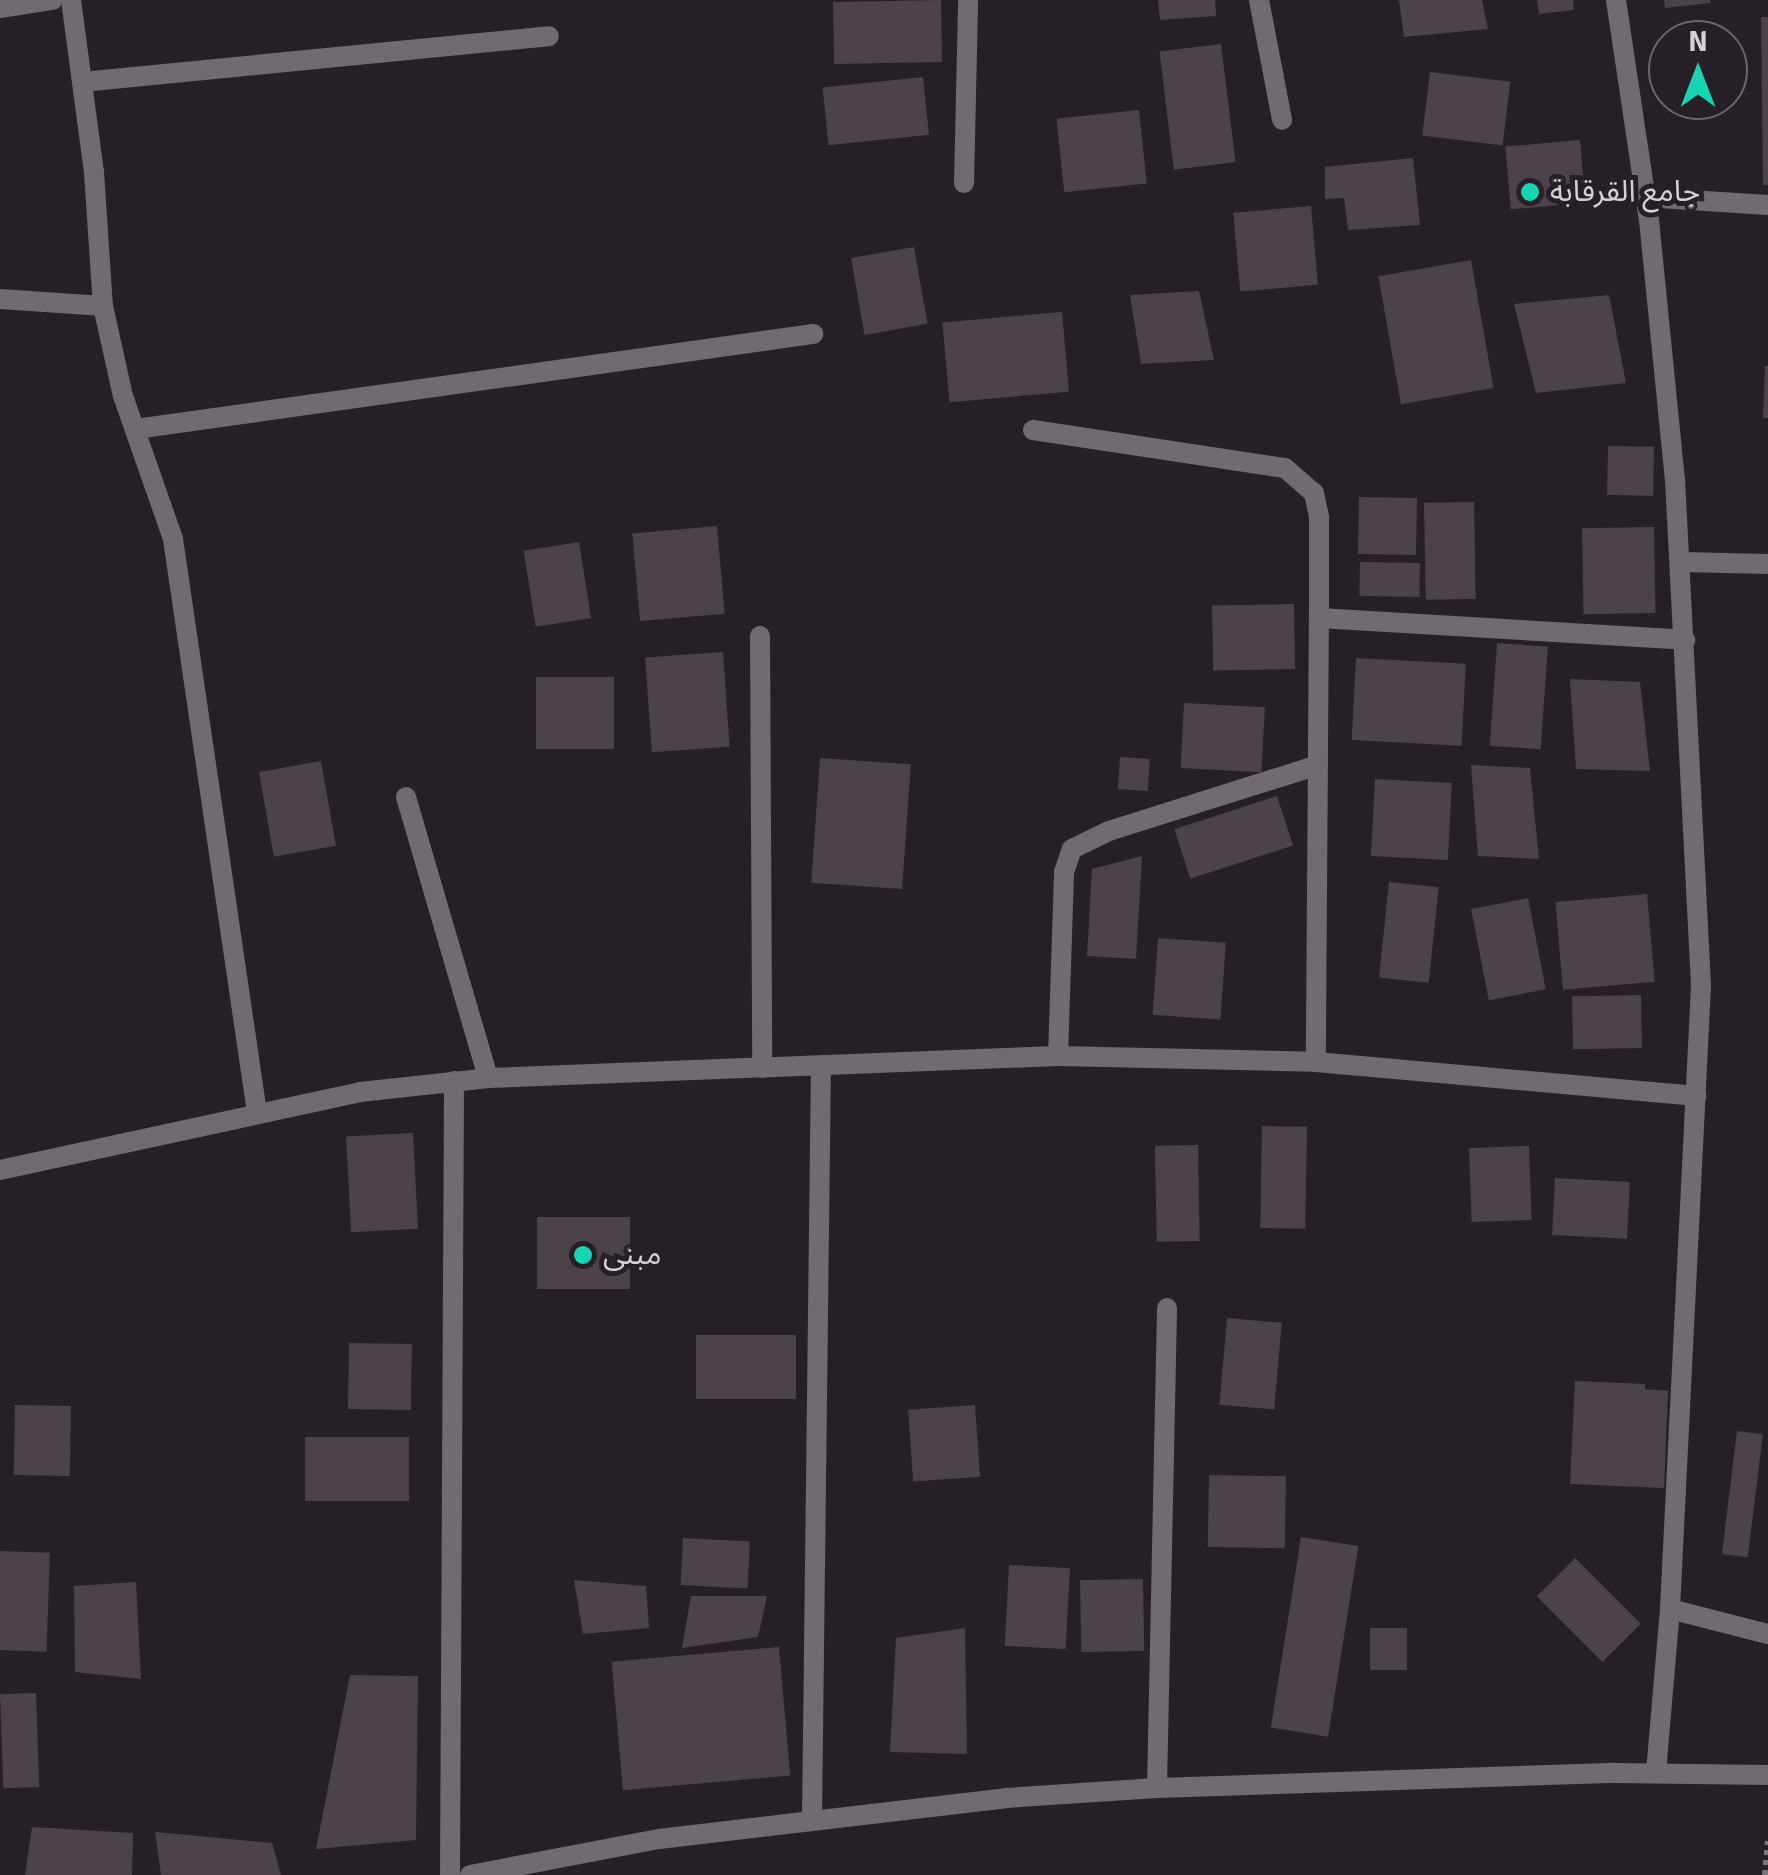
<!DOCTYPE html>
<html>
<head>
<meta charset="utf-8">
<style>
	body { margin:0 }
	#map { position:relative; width:1768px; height:1875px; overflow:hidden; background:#271f27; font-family:Signika,"Noto Sans Arabic",sans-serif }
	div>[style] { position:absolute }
	.building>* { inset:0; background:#4b424b; transform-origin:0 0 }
	.path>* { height:6px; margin-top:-3px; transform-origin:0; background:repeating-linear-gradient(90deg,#7c757c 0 5px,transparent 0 10px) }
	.street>* { height:20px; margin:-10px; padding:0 10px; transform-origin:10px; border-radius:10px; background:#706b70 }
	.dots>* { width:28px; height:28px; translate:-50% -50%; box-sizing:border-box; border:5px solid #271f27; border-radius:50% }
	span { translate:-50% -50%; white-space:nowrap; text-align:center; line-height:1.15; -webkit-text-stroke:10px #271f27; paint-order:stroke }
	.poi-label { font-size:30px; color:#d6d0d6 }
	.left { translate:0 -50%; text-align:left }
	.north { position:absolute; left:1648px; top:20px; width:100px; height:100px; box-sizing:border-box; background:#271f27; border:2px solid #6d666d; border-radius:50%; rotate:0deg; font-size:28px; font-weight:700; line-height:40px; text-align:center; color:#d6d0d6 }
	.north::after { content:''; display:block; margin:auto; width:35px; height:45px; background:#17d5b3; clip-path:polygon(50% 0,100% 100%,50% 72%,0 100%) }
</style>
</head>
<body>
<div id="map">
	<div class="building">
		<i style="left:941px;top:0;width:62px;height:108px;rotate:89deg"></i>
		<i style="clip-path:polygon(1158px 0,1215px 0,1216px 16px,1160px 20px)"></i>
		<i style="clip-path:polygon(1399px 0,1482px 0,1488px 29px,1404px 37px)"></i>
		<i style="clip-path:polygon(1537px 0,1573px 0,1574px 10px,1539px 14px)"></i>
		<i style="clip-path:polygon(1664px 0,1710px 0,1710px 3px,1665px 8px)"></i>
		<i style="clip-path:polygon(1761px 17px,1768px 17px,1768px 185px,1763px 185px)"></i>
		<i style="left:1221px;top:44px;width:119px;height:62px;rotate:83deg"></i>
		<i style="left:1430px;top:72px;width:81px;height:64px;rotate:7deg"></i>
		<i style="left:923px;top:77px;width:58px;height:101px;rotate:84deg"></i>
		<i style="left:1139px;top:110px;width:74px;height:83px;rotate:84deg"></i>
		<i style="left:1580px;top:140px;width:63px;height:75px;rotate:85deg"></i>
		<i style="clip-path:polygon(1413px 158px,1420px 225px,1348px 230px,1344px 198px,1325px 199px,1325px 167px)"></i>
		<i style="left:1311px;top:206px;width:79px;height:78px;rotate:85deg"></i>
		<i style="left:914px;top:247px;width:78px;height:64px;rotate:80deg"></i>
		<i style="left:1471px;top:260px;width:130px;height:94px;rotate:80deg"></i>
		<i style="clip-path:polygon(1199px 291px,1214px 360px,1141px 364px,1130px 295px)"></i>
		<i style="clip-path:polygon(1609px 295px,1626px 383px,1536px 393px,1514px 304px)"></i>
		<i style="left:1062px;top:312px;width:80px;height:120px;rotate:85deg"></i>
		<i style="clip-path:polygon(1765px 366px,1768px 366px,1768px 418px,1763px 418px)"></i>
		<i style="left:1608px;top:446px;width:46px;height:49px;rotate:1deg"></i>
		<i style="left:1359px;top:497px;width:58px;height:57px;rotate:1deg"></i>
		<i style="left:1474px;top:502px;width:97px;height:50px;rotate:89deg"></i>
		<i style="left:717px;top:526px;width:88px;height:85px;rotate:85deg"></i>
		<i style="left:1654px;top:527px;width:86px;height:72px;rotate:89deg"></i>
		<i style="left:579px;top:542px;width:77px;height:56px;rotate:81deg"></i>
		<i style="left:1360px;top:562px;width:60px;height:34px;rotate:1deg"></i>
		<i style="left:1294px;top:604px;width:65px;height:82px;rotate:89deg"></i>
		<i style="left:1497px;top:643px;width:51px;height:103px;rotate:4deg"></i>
		<i style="left:723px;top:652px;width:95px;height:78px;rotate:86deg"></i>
		<i style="left:1356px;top:658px;width:110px;height:82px;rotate:3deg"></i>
		<i style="left:536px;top:677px;width:78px;height:72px"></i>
		<i style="clip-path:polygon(1570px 679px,1640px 682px,1650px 771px,1576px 769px)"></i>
		<i style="left:1184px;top:703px;width:81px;height:65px;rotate:3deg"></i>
		<i style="left:1120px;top:757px;width:30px;height:32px;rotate:4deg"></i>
		<i style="left:820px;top:758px;width:91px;height:125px;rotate:4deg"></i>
		<i style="left:321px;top:761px;width:86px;height:63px;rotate:80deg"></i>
		<i style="clip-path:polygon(1471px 765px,1530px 768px,1539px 859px,1478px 856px)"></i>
		<i style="left:1375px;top:779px;width:77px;height:77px;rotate:3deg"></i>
		<i style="left:1277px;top:796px;width:52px;height:108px;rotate:72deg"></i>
		<i style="clip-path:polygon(1142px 856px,1136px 959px,1087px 956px,1092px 869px)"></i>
		<i style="left:1389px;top:882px;width:50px;height:96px;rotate:6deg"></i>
		<i style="left:1647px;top:894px;width:88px;height:92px;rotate:85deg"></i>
		<i style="left:1528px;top:898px;width:93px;height:58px;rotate:79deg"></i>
		<i style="left:1158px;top:938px;width:68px;height:77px;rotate:4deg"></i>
		<i style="left:1641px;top:995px;width:53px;height:69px;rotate:89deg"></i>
		<i style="left:1262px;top:1126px;width:45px;height:102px;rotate:1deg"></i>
		<i style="left:413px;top:1133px;width:96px;height:67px;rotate:87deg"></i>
		<i style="left:1198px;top:1145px;width:96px;height:43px;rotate:89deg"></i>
		<i style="left:1529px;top:1146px;width:74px;height:60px;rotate:88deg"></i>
		<i style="left:1555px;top:1178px;width:75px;height:57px;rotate:3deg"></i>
		<i style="left:630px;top:1217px;width:72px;height:93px;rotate:90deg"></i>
		<i style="left:1227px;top:1318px;width:55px;height:87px;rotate:5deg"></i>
		<i style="left:696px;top:1335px;width:100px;height:64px"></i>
		<i style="left:349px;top:1343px;width:63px;height:66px;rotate:1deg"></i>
		<i style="clip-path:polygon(1575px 1381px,1645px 1384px,1645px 1389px,1668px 1391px,1664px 1488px,1570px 1484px)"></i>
		<i style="left:15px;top:1405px;width:56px;height:70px;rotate:1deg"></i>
		<i style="left:975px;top:1405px;width:72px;height:67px;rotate:86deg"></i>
		<i style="left:1737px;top:1431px;width:26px;height:124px;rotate:7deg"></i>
		<i style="left:409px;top:1437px;width:64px;height:104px;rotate:90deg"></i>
		<i style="left:1209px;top:1475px;width:77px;height:72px;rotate:1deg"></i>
		<i style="left:1301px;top:1537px;width:58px;height:193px;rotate:9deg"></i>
		<i style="left:683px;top:1538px;width:67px;height:47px;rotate:3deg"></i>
		<i style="left:0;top:1551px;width:50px;height:99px;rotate:2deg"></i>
		<i style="left:1575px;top:1558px;width:93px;height:54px;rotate:45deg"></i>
		<i style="left:1009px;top:1565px;width:61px;height:81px;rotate:3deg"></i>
		<i style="left:1143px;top:1579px;width:72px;height:63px;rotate:89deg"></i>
		<i style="clip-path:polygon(574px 1580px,646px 1586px,649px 1628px,583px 1634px)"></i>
		<i style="clip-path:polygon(136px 1582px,141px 1679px,75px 1672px,74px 1586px)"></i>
		<i style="clip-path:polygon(691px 1596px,767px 1596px,758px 1637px,682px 1648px)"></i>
		<i style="clip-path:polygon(965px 1628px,967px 1754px,890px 1752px,896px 1638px)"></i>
		<i style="left:1370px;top:1628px;width:37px;height:42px"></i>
		<i style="left:779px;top:1647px;width:129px;height:168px;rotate:85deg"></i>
		<i style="clip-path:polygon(350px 1675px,418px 1676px,416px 1840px,316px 1849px)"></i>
		<i style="left:36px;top:1693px;width:94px;height:36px;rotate:88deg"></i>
		<i style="clip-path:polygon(32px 1827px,133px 1833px,132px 1875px,25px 1875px)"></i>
		<i style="clip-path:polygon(155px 1832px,272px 1843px,281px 1875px,161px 1875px)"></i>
	</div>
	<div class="path">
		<i style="left:1765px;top:1875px;width:34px;rotate:-85deg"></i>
	</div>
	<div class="street">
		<i style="left:71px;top:0;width:174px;rotate:82.4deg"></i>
		<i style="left:94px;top:172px;width:134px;rotate:86.2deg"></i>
		<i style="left:103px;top:306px;width:92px;rotate:77.5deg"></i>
		<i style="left:123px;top:396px;width:151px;rotate:70.7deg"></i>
		<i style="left:173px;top:539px;width:580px;rotate:81.67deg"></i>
		<i style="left:1259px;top:0;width:122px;rotate:79.1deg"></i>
		<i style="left:1616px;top:0;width:222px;rotate:81.5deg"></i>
		<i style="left:1649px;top:220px;width:260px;rotate:84.3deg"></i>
		<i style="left:1675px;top:479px;width:508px;rotate:87.06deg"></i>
		<i style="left:1701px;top:986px;width:624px;rotate:92.85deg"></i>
		<i style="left:1670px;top:1609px;width:163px;rotate:94.9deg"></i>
		<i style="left:0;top:8px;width:53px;rotate:-8.7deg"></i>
		<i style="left:82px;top:82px;width:469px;rotate:-5.6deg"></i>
		<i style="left:964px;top:183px;width:183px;rotate:-88.7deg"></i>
		<i style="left:1644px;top:197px;width:124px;rotate:3.7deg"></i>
		<i style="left:0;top:299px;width:103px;rotate:3.9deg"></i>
		<i style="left:136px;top:429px;width:684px;rotate:-7.99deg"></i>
		<i style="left:1033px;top:430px;width:255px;rotate:8.6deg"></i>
		<i style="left:1285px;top:468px;width:38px;rotate:41deg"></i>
		<i style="left:1314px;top:493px;width:25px;rotate:78deg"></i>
		<i style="left:1319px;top:517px;width:89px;rotate:90deg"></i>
		<i style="left:1319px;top:606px;width:456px;rotate:90.4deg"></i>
		<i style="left:1682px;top:562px;width:86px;rotate:1.3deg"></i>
		<i style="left:1319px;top:618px;width:367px;rotate:3.4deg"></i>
		<i style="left:760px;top:636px;width:432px;rotate:89.7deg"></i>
		<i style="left:406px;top:797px;width:293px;rotate:73.7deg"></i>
		<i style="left:1058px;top:1056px;width:184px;rotate:-88.1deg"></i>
		<i style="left:1064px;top:872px;width:24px;rotate:-71deg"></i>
		<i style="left:1072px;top:849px;width:41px;rotate:-25.9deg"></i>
		<i style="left:1109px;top:831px;width:219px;rotate:-17.5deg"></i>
		<i style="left:0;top:1170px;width:368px;rotate:-12.2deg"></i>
		<i style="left:360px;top:1092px;width:129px;rotate:-6.2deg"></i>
		<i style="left:488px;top:1078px;width:570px;rotate:-2.21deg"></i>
		<i style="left:1058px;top:1056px;width:258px;rotate:1.3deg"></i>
		<i style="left:1316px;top:1062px;width:382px;rotate:5.1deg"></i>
		<i style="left:1670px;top:1609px;width:101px;rotate:14.3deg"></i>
		<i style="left:1157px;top:1788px;width:480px;rotate:-88.8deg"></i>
		<i style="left:812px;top:1819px;width:754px;rotate:-89.32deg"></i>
		<i style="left:450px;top:1875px;width:794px;rotate:-89.71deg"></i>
		<i style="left:470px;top:1875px;width:192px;rotate:-10.8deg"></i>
		<i style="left:659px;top:1839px;width:349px;rotate:-6.7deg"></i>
		<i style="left:1006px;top:1798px;width:151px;rotate:-3.8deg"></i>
		<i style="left:1157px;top:1788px;width:459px;rotate:-1.9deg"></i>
		<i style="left:1616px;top:1773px;width:152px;rotate:0.8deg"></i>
	</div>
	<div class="dots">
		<i style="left:1530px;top:192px;background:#17d5b3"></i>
		<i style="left:583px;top:1255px;background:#17d5b3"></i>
	</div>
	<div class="poi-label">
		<span class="left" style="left:1550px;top:192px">جامع القرقابة</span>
		<span class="left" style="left:603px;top:1255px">مبنى</span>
	</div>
	<div class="north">N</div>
</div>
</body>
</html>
